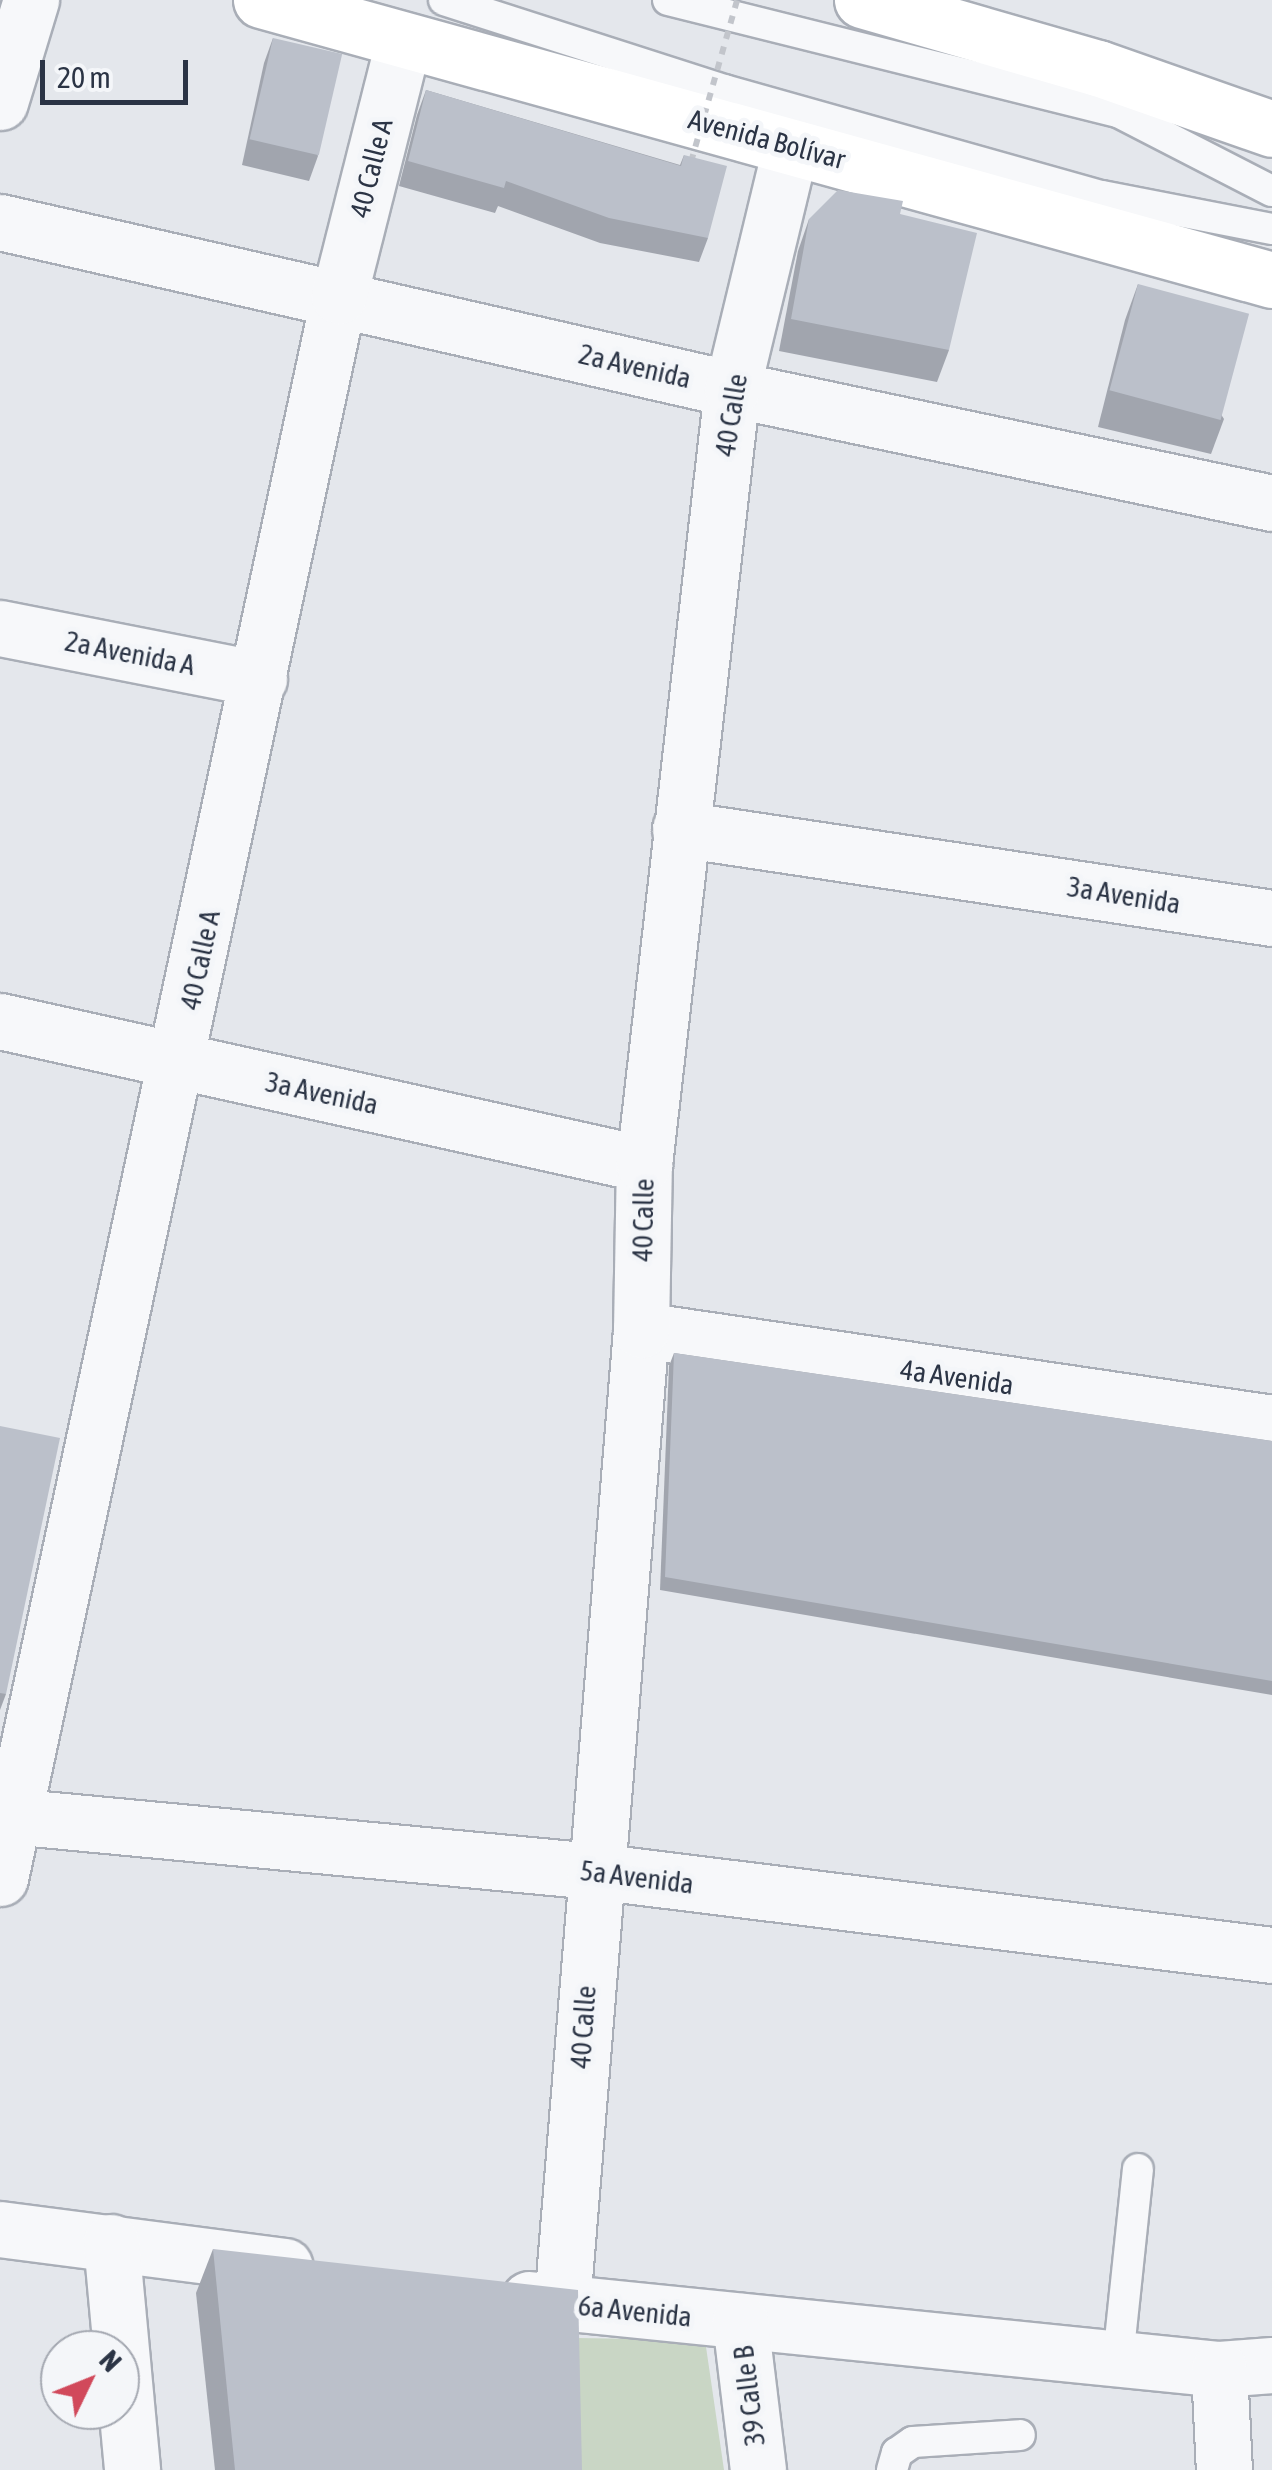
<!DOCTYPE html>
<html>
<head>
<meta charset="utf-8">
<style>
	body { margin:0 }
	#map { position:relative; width:1272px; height:2470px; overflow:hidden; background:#e4e7ec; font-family:"Asap Condensed",sans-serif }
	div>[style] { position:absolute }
	.green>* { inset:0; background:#c9d6c5 }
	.roads { filter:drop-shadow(2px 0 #a9aeb7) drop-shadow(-2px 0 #a9aeb7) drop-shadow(0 2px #a9aeb7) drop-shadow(0 -2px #a9aeb7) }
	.service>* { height:30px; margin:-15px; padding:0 15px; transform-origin:15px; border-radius:15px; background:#f7f8fa }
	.minor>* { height:55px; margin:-27.5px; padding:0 27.5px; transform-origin:27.5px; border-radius:27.5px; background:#f7f8fa }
	.primary>* { height:55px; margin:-27.5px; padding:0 27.5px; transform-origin:27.5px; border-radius:27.5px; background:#fff }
	.path-bridge>* { height:6px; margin-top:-3px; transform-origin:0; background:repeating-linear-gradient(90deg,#c2c5cb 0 8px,transparent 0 16px) }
	.wall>* { inset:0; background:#a1a5ae }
	.building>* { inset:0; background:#bbc0ca; transform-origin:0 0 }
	span { translate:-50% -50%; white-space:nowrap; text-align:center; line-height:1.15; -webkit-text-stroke:10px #f4f6f9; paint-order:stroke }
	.street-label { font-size:28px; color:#2b3445 }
	.north { position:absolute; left:40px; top:2330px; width:100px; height:100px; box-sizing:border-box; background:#f4f6f9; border:2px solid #a4a8b1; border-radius:50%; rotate:47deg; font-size:28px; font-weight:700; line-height:40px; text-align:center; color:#2b3445 }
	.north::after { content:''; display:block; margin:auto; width:35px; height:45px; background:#d1495b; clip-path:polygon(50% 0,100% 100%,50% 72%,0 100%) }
	.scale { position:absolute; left:40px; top:60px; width:148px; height:45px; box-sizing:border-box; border:5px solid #2b3445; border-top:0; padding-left:12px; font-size:30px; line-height:35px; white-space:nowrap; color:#2b3445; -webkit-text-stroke:8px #f4f6f9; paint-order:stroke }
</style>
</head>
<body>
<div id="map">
	<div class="green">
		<i style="clip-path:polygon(576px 2338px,705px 2340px,724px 2470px,581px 2470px)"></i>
	</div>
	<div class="roads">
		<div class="service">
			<i style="left:444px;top:0;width:294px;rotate:17.8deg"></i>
			<i style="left:724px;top:90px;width:393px;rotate:15.7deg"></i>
			<i style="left:1102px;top:196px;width:173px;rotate:11deg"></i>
			<i style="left:668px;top:0;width:464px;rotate:14deg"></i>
			<i style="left:1118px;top:112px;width:173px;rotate:27.2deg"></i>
			<i style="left:1118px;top:2359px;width:191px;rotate:-84deg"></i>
			<i style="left:892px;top:2470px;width:18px;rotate:-74deg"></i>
			<i style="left:897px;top:2453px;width:19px;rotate:-35deg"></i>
			<i style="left:913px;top:2442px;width:107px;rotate:-3.7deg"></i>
		</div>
		<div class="minor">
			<i style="left:0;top:102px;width:107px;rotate:-73.1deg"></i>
			<i style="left:0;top:222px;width:751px;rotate:12.85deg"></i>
			<i style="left:732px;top:389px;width:552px;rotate:11.92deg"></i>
			<i style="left:0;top:628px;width:264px;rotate:11.1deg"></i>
			<i style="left:680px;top:829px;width:599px;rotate:8.55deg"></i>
			<i style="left:0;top:1021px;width:660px;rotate:12.52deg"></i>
			<i style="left:641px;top:1330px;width:638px;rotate:8.38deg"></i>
			<i style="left:0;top:1815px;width:597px;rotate:5.39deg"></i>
			<i style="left:594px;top:1871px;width:683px;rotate:7.06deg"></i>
			<i style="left:0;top:1878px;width:1618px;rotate:-77.91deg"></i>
			<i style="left:339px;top:296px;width:261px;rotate:-75.8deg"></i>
			<i style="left:0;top:2229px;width:287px;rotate:7.4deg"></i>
			<i style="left:111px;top:2242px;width:229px;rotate:84.7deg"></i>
			<i style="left:529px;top:2299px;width:694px;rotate:5.79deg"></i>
			<i style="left:1219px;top:2369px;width:53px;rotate:-4.3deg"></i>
			<i style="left:562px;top:2303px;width:976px;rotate:-85.36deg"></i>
			<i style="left:641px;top:1330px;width:166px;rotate:-89deg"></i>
			<i style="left:644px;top:1164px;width:780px;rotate:-83.52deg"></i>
			<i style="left:732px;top:389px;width:251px;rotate:-76.4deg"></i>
			<i style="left:740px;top:2321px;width:150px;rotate:83.1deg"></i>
			<i style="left:1219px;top:2369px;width:101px;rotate:87.2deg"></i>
		</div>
		<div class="primary">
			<i style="left:261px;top:0;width:1049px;rotate:15.48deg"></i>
			<i style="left:862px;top:0;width:246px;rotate:16.1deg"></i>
			<i style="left:1098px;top:68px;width:184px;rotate:19.3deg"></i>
		</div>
	</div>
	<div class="path-bridge">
		<i style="left:691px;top:162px;width:168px;rotate:-74.1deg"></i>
	</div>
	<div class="wall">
		<i style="clip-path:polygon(273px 38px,318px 156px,309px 181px,242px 165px,264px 63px)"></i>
		<i style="clip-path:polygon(426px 90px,680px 165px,684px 155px,708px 238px,699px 262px,600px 243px,498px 206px,495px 213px,399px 186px,417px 115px)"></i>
		<i style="clip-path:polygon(900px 214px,949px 350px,937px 382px,779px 351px,798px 251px,809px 219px)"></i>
		<i style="clip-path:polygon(1138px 284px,1224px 419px,1211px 454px,1098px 427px,1125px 320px)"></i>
		<i style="clip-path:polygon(674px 1353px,1272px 1441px,1272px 1695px,660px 1590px,669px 1366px)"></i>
		<i style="clip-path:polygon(0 1426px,6px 1694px,0 1710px)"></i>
		<i style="clip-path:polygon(213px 2249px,582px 2470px,215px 2470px,196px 2293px)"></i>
	</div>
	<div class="building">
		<i style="left:273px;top:38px;width:71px;height:104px;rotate:13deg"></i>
		<i style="clip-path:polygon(426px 90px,681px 166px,684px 155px,727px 166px,708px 238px,609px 218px,506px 181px,504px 188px,408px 161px)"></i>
		<i style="clip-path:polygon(838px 190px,903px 201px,900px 214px,977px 233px,949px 350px,791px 319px,809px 219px)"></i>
		<i style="left:1138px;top:284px;width:115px;height:110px;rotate:15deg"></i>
		<i style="clip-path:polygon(674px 1353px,1272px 1441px,1272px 1681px,665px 1577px)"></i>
		<i style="clip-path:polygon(0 1426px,60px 1438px,6px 1694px,0 1693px)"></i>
		<i style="clip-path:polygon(213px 2249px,578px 2290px,582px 2470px,235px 2470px)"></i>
	</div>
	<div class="street-label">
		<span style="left:767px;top:139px;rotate:15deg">Avenida Bolívar</span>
		<span style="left:371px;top:168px;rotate:-76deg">40 Calle A</span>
		<span style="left:635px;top:366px;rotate:13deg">2a Avenida</span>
		<span style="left:731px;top:415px;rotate:-81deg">40 Calle</span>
		<span style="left:130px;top:653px;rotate:11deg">2a Avenida A</span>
		<span style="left:1124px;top:895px;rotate:9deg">3a Avenida</span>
		<span style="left:200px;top:960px;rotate:-78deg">40 Calle A</span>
		<span style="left:322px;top:1093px;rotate:12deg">3a Avenida</span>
		<span style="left:643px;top:1220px;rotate:-89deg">40 Calle</span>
		<span style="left:957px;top:1377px;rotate:8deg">4a Avenida</span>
		<span style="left:637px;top:1877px;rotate:7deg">5a Avenida</span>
		<span style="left:583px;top:2027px;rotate:-86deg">40 Calle</span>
		<span style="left:635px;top:2311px;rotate:6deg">6a Avenida</span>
		<span style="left:749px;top:2396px;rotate:-97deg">39 Calle B</span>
	</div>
	<div class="north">N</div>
	<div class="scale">20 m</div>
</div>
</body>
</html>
